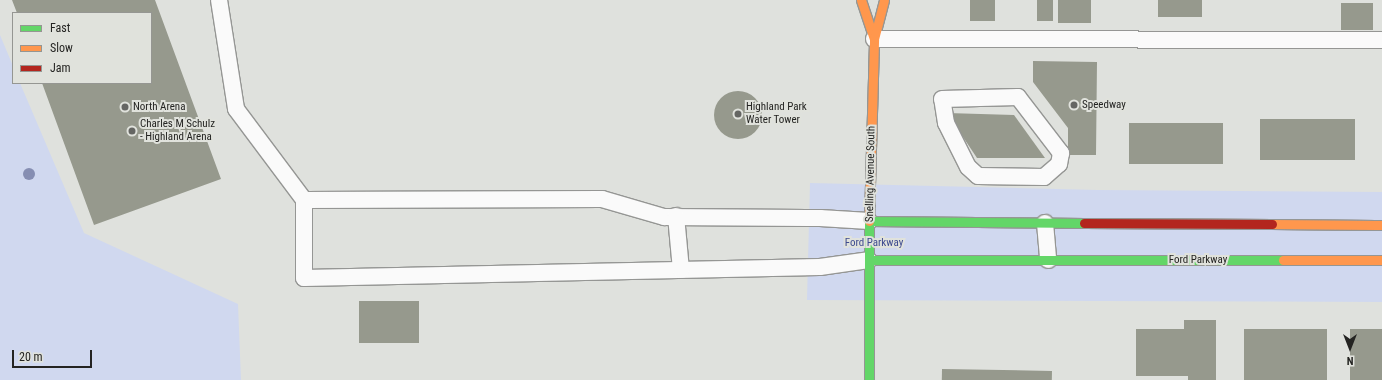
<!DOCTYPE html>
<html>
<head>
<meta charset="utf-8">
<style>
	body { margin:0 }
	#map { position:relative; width:1382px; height:380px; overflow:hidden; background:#dfe1dd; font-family:"Roboto Condensed",sans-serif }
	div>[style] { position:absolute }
	.green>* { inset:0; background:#d0d8ef }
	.building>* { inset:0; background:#96998d; transform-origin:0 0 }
	.round { border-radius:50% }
	.roads { filter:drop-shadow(1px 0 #959694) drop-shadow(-1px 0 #959694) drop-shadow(0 1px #959694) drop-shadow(0 -1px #959694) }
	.lane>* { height:16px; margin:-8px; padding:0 8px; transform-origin:8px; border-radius:8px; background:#fafafa }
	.fast>* { height:9px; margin:-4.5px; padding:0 4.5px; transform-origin:4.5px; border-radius:4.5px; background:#63d668 }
	.slow>* { height:9px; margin:-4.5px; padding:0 4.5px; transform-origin:4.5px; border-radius:4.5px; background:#ff974d }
	.jam>* { height:9px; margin:-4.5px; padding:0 4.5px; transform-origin:4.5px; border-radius:4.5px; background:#b3261e }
	.trees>* { width:12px; height:12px; margin:-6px; border-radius:50%; background:#868eb2 }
	.dots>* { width:11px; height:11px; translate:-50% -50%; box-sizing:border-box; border:2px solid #e0e2dc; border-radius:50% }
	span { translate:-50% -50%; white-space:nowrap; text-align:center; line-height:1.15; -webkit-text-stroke:4px #e0e2dc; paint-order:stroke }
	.poi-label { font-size:11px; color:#242422 }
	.left { translate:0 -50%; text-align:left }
	.street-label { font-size:11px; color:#242422 }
	.park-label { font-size:11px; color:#3e4b8f }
	.legend { position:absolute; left:12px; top:12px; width:140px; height:72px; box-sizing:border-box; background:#e0e2dc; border:1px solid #959692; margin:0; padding:5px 7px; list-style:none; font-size:12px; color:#242422 }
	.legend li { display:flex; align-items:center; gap:8px; height:20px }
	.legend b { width:20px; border:1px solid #959692 }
	.north { position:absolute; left:1330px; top:328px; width:40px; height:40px; -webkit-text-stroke:3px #e0e2dc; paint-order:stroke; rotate:180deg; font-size:11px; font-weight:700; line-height:16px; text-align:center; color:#242422 }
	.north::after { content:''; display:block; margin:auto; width:14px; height:18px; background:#242422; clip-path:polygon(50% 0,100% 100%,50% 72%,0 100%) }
	.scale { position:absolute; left:12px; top:350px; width:80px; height:18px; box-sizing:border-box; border:2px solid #242422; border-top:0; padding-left:5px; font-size:12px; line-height:14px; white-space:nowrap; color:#242422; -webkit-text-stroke:3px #e0e2dc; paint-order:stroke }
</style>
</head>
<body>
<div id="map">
	<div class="green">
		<i style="clip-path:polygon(0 35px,13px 66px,13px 83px,20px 83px,84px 233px,238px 304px,241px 380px,0 380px)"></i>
		<i style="clip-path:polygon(810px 183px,1098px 190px,1382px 192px,1382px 302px,807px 300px)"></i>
	</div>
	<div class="building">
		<i style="clip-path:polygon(12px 0,155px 0,221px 179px,94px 225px,42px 83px,151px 83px,151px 13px,17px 13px)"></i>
		<i style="left:970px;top:0;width:25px;height:21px"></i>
		<i style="left:1037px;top:0;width:16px;height:21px"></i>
		<i style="left:1058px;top:0;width:33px;height:23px"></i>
		<i style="left:1158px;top:0;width:44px;height:17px"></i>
		<i style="left:1341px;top:3px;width:32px;height:27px"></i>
		<i style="clip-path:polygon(1033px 61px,1097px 62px,1096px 155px,1068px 155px,1068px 128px,1033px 82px)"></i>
		<i class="round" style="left:714px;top:91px;width:48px;height:48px"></i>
		<i style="clip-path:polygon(947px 113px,1014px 115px,1045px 158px,977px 158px)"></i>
		<i style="left:1260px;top:119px;width:95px;height:41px"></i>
		<i style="left:1129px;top:123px;width:94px;height:41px"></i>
		<i style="left:359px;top:301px;width:60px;height:42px"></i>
		<i style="clip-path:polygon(1184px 320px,1216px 320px,1216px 380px,1188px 380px,1188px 376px,1136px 376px,1136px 329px,1184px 329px)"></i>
		<i style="left:1244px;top:329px;width:83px;height:51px"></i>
		<i style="left:1350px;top:329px;width:32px;height:51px"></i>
		<i style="left:942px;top:369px;width:110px;height:11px;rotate:1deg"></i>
	</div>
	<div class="roads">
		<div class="lane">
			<i style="left:219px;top:0;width:110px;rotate:81.1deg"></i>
			<i style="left:236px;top:109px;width:114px;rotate:53.2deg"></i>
			<i style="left:304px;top:200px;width:78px;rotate:90deg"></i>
			<i style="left:304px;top:278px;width:516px;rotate:-1.22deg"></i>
			<i style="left:820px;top:267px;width:49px;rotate:-8.1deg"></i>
			<i style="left:874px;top:39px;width:508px;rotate:0.11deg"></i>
			<i style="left:1018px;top:97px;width:71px;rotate:52.5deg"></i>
			<i style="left:1061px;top:153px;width:11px;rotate:100deg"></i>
			<i style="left:1059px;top:164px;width:20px;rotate:139deg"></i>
			<i style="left:1044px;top:177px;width:66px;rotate:-179.1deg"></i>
			<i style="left:978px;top:176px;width:13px;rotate:-138deg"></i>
			<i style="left:968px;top:167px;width:49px;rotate:-116.6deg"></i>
			<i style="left:946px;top:123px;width:24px;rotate:-99deg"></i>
			<i style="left:942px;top:99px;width:76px;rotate:-1.5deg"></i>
			<i style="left:304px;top:200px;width:298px;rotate:-0.2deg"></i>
			<i style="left:602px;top:199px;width:65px;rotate:16.2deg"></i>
			<i style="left:664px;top:217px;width:156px;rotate:0.4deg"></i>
			<i style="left:820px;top:218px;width:49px;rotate:3.5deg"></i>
			<i style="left:676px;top:216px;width:54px;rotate:84.7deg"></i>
			<i style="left:1045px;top:223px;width:37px;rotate:85deg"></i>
		</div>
		<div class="fast">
			<i style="left:869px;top:260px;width:414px"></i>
			<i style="left:869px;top:380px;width:159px;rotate:-90deg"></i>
			<i style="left:869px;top:221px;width:215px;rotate:0.5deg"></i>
		</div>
		<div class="slow">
			<i style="left:861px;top:0;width:41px;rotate:71.6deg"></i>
			<i style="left:869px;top:221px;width:182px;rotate:-88.4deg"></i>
			<i style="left:874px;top:39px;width:40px;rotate:-75.6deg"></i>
			<i style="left:1272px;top:224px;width:110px;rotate:0.5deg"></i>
			<i style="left:1283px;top:260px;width:99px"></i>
		</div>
		<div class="jam">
			<i style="left:1084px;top:223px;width:188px;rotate:0.3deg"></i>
		</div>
	</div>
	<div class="trees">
		<i style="left:29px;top:174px"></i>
	</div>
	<div class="dots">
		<i style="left:1074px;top:105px;background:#656663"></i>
		<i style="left:125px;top:107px;background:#656663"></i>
		<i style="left:738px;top:114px;background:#656663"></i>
		<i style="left:132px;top:131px;background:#656663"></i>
	</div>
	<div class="poi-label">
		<span class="left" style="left:1082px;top:105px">Speedway</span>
		<span class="left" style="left:133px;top:107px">North Arena</span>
		<span class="left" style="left:746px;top:114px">Highland Park<br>Water Tower</span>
		<span class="left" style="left:140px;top:131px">Charles M Schulz<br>- Highland Arena</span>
	</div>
	<div class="street-label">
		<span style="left:871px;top:174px;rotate:-89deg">Snelling Avenue South</span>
		<span style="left:1198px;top:260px">Ford Parkway</span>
	</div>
	<div class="park-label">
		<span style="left:874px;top:243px">Ford Parkway</span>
	</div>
	<ul class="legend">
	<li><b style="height:5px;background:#63d668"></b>Fast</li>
	<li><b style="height:5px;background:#ff974d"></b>Slow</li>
	<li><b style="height:5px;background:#b3261e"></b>Jam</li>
	</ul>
	<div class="north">N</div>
	<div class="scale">20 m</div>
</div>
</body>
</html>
